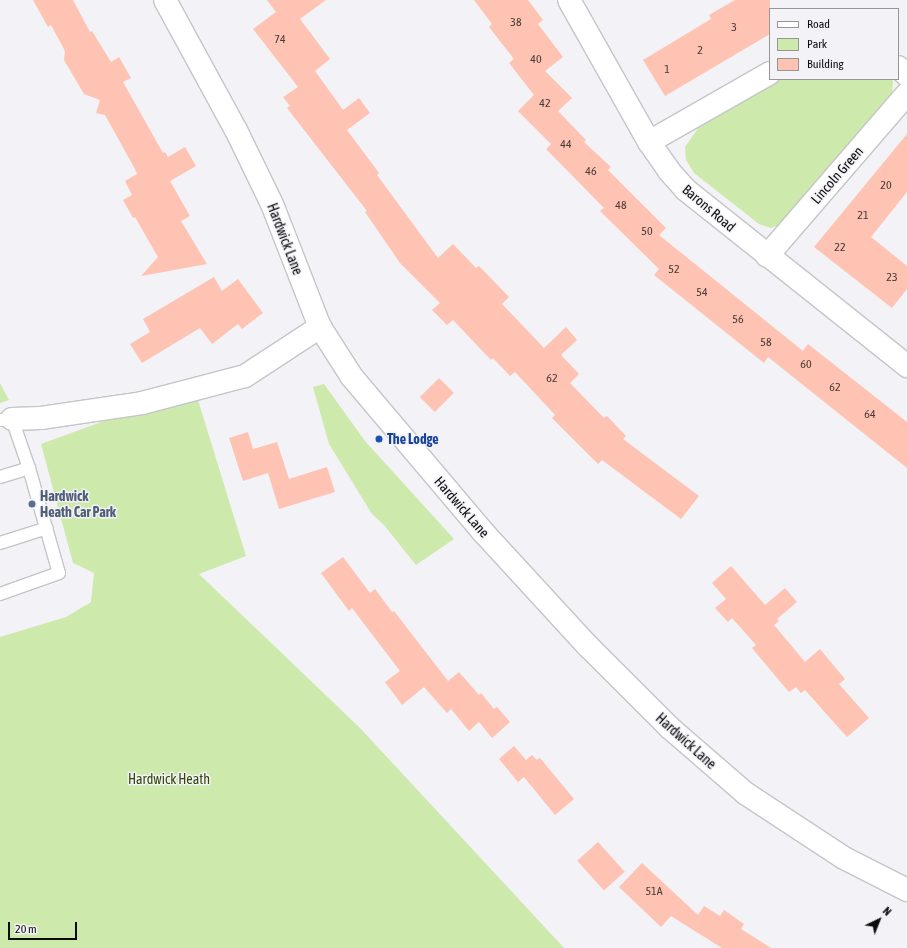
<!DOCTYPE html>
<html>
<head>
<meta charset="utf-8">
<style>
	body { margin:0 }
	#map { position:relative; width:907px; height:948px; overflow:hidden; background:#f2f2f7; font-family:"Asap Condensed",sans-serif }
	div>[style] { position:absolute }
	.green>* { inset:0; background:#cde9ac }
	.building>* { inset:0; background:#fec3b2; transform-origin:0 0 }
	.roads { filter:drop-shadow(1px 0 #c4c5c9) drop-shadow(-1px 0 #c4c5c9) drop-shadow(0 1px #c4c5c9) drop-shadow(0 -1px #c4c5c9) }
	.service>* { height:12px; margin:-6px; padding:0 6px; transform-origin:6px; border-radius:6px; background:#fff }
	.minor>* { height:22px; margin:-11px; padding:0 11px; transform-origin:11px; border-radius:11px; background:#fff }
	.tertiary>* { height:22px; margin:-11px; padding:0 11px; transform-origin:11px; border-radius:11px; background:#fff }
	.dots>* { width:11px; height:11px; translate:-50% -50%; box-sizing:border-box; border:2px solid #f2f2f7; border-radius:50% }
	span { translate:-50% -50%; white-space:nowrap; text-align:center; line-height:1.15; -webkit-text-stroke:3px #f2f2f7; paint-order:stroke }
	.number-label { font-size:12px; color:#483a36 }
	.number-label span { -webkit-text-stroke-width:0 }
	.street-label { font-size:14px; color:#0c0c0d }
	.transit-label { font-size:14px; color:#164399; font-weight:700 }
	.left { translate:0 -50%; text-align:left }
	.service-label { font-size:14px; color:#4e5e75; font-weight:700 }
	.park-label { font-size:14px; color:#304706 }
	.legend { position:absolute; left:769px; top:8px; width:130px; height:72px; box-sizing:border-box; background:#f2f2f7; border:1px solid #969699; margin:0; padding:5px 7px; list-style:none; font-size:12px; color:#0c0c0d }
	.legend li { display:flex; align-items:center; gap:8px; height:20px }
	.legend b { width:20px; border:1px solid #969699 }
	.north { position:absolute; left:859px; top:900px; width:40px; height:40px; -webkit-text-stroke:3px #f2f2f7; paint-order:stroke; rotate:43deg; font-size:11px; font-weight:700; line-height:16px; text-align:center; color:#0c0c0d }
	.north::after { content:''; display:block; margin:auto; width:14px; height:18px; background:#0c0c0d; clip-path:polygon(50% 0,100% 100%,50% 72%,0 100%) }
	.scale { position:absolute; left:8px; top:922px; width:69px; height:18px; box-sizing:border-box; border:2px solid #0c0c0d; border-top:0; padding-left:5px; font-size:12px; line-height:14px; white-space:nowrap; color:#0c0c0d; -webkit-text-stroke:3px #f2f2f7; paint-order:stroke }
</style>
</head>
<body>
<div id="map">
	<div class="green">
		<i style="clip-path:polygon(778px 79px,892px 79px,893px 82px,892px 93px,781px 224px,771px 228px,759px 224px,694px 173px,686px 160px,685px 147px,701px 124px)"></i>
		<i style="clip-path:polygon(0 383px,9px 400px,0 403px)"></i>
		<i style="clip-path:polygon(324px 384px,365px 441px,454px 539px,416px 565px,384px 525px,372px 514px,329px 444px,313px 387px)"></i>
		<i style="clip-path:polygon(198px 400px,246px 556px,199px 574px,360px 728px,564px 948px,0 948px,0 637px,66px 617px,91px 602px,94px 573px,73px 563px,41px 444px,104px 421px)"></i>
	</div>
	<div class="building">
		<i style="clip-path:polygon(33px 0,73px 0,90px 32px,92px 31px,111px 62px,119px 57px,131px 78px,123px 82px,163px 153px,165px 152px,168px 157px,185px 147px,196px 166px,170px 181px,190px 216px,181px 221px,207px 264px,141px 276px,158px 257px,135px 217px,133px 218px,123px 200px,132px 195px,125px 181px,137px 174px,135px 169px,105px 115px,96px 113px,100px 100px,84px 94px,64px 60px,65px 51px,51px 25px,48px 27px)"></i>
		<i style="clip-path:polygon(267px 0,326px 0,300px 19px,330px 59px,315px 71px,343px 110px,359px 98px,370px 113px,347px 130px,379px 173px,377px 175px,438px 258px,453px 244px,476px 268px,479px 266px,509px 297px,502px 304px,544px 348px,566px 327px,577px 340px,561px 355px,579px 374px,570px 383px,604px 418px,607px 416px,626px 436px,623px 439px,699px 496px,681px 519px,602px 460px,598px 464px,552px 418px,555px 415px,515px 372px,510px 376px,493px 358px,491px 360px,453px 320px,447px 325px,432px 310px,440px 303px,400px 263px,365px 212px,367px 211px,287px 108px,290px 106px,283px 97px,298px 87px,253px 29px,276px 12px)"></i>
		<i style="clip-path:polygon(474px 0,528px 0,543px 20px,538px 24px,563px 57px,545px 71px,572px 98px,558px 111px,586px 140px,584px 142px,611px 167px,608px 170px,666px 228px,659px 235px,803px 351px,808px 344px,907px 422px,907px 468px,768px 357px,764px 363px,654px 275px,659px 269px,600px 211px,604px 208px,546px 149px,551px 144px,518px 111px,534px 95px,509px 63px,514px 59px,489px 27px,492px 24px)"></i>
		<i style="clip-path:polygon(735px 0,770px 0,770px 34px,665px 96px,643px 60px,711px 19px,709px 15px)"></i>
		<i style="clip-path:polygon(907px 134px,907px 192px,871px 237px,907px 266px,907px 289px,892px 308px,814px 247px)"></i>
		<i style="clip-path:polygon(214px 277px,222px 291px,238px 279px,263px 313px,242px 329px,238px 324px,212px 344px,200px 328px,142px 363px,130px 344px,150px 332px,143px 319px)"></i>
		<i style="left:439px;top:378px;width:21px;height:27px;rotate:45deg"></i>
		<i style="clip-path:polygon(248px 432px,253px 449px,277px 442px,289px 479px,327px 467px,335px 492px,279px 509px,268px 473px,243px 481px,229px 438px)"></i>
		<i style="clip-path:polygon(343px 557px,370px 593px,375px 589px,392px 612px,394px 611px,448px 681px,459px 672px,479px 695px,481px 693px,494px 709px,497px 707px,510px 722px,492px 738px,479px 722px,469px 731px,451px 709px,447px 713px,424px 687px,402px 705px,385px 682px,400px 671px,352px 608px,349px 611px,321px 573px)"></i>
		<i style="clip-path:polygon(731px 566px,765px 605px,785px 588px,797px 602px,777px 619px,779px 621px,774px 625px,805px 662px,820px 649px,845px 679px,839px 684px,869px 718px,847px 737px,805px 690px,801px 693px,796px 687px,789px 692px,752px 648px,756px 645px,732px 618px,728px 622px,715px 608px,726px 599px,712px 583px)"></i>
		<i style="clip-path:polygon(514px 746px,526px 760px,532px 755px,537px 760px,540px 758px,574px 799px,555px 815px,524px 777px,518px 782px,499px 759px)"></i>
		<i style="left:598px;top:842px;width:40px;height:28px;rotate:48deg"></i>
		<i style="clip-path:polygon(642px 863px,698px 915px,704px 906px,720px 916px,724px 910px,744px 924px,741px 929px,771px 948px,722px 948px,671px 916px,661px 927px,619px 887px)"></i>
	</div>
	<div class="roads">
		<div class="service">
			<i style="left:0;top:420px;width:12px;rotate:-5deg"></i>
			<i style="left:12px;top:419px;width:52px;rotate:70.9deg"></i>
			<i style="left:29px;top:468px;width:109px;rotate:74.1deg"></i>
			<i style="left:59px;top:573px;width:63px;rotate:160.4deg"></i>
			<i style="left:0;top:477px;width:30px;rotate:-17deg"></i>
			<i style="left:0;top:543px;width:49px;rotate:-17.7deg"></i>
		</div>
		<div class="minor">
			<i style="left:569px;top:0;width:163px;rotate:60.6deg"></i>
			<i style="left:649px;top:142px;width:35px;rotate:55deg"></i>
			<i style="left:669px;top:171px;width:25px;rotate:48deg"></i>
			<i style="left:686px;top:190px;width:283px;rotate:38.5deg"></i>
			<i style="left:898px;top:67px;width:12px;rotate:42deg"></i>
			<i style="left:649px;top:142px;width:139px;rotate:-29.7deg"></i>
			<i style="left:767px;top:256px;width:214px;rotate:-49.2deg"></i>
			<i style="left:12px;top:419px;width:29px;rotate:-2deg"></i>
			<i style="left:41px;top:418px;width:102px;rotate:-8.4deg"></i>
			<i style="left:142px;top:403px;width:106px;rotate:-14.7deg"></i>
			<i style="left:245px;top:376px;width:90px;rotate:-33.2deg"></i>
		</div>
		<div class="tertiary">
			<i style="left:165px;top:0;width:148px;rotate:61.4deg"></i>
			<i style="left:236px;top:130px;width:82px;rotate:64.1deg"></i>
			<i style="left:272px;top:204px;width:132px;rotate:68.7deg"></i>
			<i style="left:320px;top:327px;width:59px;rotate:57.4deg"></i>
			<i style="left:352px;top:377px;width:203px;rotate:49.8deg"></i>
			<i style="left:483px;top:532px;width:155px;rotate:47.4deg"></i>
			<i style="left:588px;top:646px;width:116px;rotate:45deg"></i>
			<i style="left:670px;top:728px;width:99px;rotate:40.9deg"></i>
			<i style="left:745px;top:793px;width:118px;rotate:33.3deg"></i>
			<i style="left:844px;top:858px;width:71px;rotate:26.9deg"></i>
		</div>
	</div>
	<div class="dots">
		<i style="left:379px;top:439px;background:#1a4fb4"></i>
		<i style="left:32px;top:504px;background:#5c6f8a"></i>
	</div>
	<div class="number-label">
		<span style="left:516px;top:23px">38</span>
		<span style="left:734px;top:28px">3</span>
		<span style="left:280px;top:40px">74</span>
		<span style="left:700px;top:51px">2</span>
		<span style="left:536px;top:60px">40</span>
		<span style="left:667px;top:70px">1</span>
		<span style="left:545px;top:104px">42</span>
		<span style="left:566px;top:145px">44</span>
		<span style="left:591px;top:172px">46</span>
		<span style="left:886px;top:186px">20</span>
		<span style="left:621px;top:206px">48</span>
		<span style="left:863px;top:216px">21</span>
		<span style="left:647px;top:232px">50</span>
		<span style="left:840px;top:248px">22</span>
		<span style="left:674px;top:270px">52</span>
		<span style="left:892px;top:278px">23</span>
		<span style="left:702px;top:293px">54</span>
		<span style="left:738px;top:320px">56</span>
		<span style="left:766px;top:343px">58</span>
		<span style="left:806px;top:365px">60</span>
		<span style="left:552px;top:379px">62</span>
		<span style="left:835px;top:388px">62</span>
		<span style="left:870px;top:415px">64</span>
		<span style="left:654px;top:892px">51A</span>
	</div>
	<div class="street-label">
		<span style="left:837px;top:175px;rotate:-49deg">Lincoln Green</span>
		<span style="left:709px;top:208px;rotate:40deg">Barons Road</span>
		<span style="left:285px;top:239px;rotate:69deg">Hardwick Lane</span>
		<span style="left:462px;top:507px;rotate:49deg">Hardwick Lane</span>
		<span style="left:686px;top:741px;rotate:42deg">Hardwick Lane</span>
	</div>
	<div class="transit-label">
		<span class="left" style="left:387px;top:439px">The Lodge</span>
	</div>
	<div class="service-label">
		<span class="left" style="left:40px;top:504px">Hardwick<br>Heath Car Park</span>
	</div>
	<div class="park-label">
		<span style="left:169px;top:779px">Hardwick Heath</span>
	</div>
	<ul class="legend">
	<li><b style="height:5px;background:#fff"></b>Road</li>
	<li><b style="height:11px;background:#cde9ac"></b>Park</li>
	<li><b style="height:11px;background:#fec3b2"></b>Building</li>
	</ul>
	<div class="north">N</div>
	<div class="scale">20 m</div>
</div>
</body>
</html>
